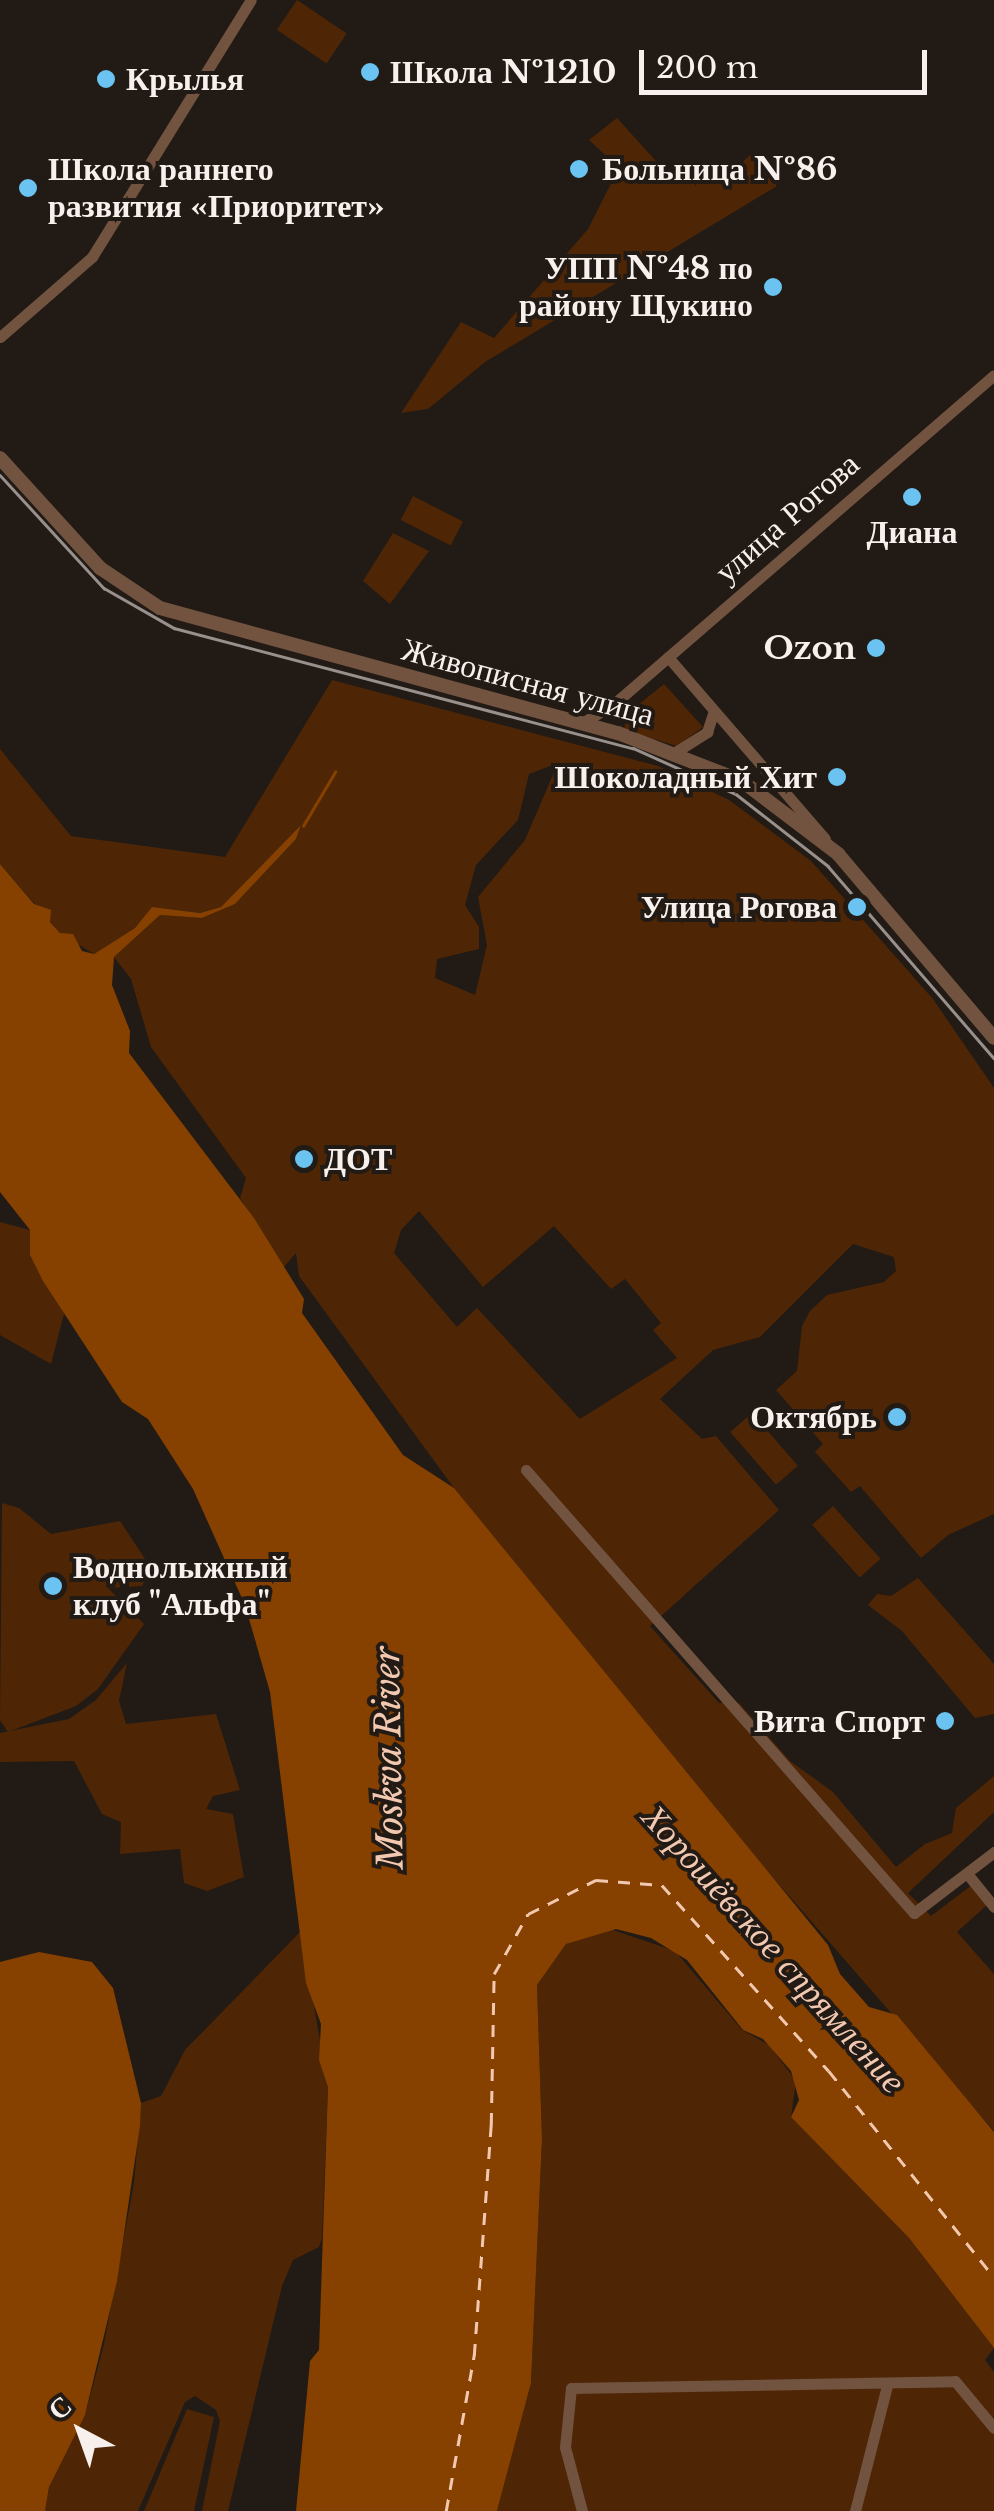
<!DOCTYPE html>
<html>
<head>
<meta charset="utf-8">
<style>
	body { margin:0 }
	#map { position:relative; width:994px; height:2511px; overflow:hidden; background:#221a14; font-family:"Libre Baskerville",serif }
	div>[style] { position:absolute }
	.green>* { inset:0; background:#4e2606; transform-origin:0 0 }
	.water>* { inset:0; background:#864000 }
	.stream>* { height:2.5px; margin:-1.25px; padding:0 1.25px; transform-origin:1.25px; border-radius:1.25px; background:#864000 }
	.ferry>* { height:2.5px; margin-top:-1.25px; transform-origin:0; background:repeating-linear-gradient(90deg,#f2c9b0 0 12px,transparent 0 22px) }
	.minor>* { height:11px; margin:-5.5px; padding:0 5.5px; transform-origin:5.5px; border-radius:5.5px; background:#72533f }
	.tertiary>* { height:14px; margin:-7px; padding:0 7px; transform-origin:7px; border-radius:7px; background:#72533f }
	.tram>* { height:2.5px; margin:-1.25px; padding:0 1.25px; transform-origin:1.25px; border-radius:1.25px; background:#97908c }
	.dots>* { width:28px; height:28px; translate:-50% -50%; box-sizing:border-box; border:5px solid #221a14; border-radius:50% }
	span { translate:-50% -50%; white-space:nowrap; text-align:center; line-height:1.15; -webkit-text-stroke:8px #221a14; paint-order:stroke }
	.poi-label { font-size:32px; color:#f7f0ed; font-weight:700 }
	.left { translate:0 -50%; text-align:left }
	.right { translate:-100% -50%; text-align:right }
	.street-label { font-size:32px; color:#f7f0ed }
	.water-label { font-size:35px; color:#f2c9b0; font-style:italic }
	.north { position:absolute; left:30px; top:2381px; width:100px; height:100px; -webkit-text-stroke:8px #221a14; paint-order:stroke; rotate:319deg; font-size:28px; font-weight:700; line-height:40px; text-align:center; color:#f7f0ed }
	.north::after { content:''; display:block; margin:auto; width:35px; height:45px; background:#f7f0ed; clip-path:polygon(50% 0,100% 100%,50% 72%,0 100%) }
	.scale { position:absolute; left:639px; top:50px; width:288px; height:45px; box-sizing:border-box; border:5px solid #f7f0ed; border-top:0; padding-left:12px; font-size:30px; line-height:35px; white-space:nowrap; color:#f7f0ed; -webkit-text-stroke:8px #221a14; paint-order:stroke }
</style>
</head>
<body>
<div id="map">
	<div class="green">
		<i style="left:297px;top:0;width:60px;height:36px;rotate:34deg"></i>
		<i style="clip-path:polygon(617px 118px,676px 183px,708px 170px,731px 173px,750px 155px,777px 186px,485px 362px,428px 409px,401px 413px,461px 322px,494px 338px,588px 229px,619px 168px,589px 140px)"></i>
		<i style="left:413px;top:496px;width:56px;height:27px;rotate:27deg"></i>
		<i style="clip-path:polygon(393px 533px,429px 551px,390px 604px,363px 581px)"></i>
		<i style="clip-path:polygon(evenodd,332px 680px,658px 766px,729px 800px,811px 861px,933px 999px,994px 1088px,994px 1514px,948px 1535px,921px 1558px,860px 1486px,851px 1492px,815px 1452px,823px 1444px,776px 1390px,797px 1371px,802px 1326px,810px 1311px,827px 1295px,884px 1282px,896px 1271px,894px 1257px,853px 1244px,760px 1337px,713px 1350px,660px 1399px,702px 1439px,716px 1436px,779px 1510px,650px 1626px,719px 1703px,739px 1703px,790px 1761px,833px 1792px,896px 1867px,925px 1844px,952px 1833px,956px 1808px,994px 1776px,994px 1812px,908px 1893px,931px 1916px,972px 1885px,988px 1904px,957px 1932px,994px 1974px,994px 2131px,682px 1773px,454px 1488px,299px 1276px,296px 1253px,283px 1268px,240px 1198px,246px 1178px,151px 1047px,131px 979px,114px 957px,160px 915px,202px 918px,235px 904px,296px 839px,301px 825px,221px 907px,200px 913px,152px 907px,135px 928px,94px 954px,60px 933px,0 864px,0 749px,71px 836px,225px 857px,332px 680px,558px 763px,525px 840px,478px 897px,487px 945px,475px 995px,435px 978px,437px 959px,479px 949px,479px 927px,465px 905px,476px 865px,518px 820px,529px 774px,558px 763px,332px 680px,419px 1211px,483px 1287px,554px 1226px,611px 1289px,625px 1279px,661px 1323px,653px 1330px,677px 1358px,580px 1419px,477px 1308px,457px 1327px,394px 1253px,401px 1230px,419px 1211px)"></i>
		<i style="clip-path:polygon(664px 684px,703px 727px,677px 746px,624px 730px,627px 714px)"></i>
		<i style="clip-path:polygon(0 1222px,30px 1230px,30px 1255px,65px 1310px,51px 1364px,0 1335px)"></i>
		<i style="left:752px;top:1413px;width:70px;height:29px;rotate:49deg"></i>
		<i style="clip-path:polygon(2px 1503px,19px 1508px,51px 1534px,120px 1521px,151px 1568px,142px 1586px,108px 1588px,144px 1624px,98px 1689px,76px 1706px,8px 1732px,0 1720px)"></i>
		<i style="left:833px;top:1506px;width:71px;height:28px;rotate:48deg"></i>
		<i style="clip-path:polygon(918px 1578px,994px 1664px,994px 1714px,975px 1718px,902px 1631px,868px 1605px,877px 1594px,891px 1596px)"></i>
		<i style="clip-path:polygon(127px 1663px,119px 1701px,126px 1724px,216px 1714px,240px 1790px,213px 1796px,206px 1809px,233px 1814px,244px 1877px,207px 1891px,184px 1883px,180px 1849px,120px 1854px,121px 1822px,102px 1814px,74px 1761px,0 1762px,0 1733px,69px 1719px,96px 1700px)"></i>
		<i style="clip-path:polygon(607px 1928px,675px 1951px,742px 2030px,769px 2045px,796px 2081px,791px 2117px,909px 2238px,994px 2348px,985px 2360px,994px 2372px,994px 2511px,497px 2511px,531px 2383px,542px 2139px,537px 1985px,566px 1944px)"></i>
		<i style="clip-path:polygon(301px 1931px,328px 2087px,322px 2238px,319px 2247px,293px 2260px,282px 2286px,228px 2511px,202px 2511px,220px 2421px,216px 2410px,195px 2396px,185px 2402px,138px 2511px,45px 2511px,49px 2487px,87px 2408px,104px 2344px,134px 2183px,141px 2103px,161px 2096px,185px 2050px)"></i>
		<i style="clip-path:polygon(187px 2409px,214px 2417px,194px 2511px,144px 2511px)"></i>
	</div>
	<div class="water">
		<i style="clip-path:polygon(301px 825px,296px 839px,235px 904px,202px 918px,160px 915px,114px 957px,112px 985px,130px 1031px,129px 1053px,254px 1218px,304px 1299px,302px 1313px,403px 1455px,454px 1488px,828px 1945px,840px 1974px,869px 2007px,897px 2015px,994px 2132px,994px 2348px,909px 2238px,791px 2117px,799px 2100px,791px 2071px,763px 2039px,743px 2030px,687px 1960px,651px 1938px,616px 1929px,566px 1944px,537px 1985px,542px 2139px,531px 2383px,497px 2511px,296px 2511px,310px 2361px,319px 2350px,328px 2087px,319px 2060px,321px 2024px,306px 1983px,270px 1692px,245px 1605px,193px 1489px,148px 1419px,122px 1402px,43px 1281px,30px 1255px,30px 1230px,0 1192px,0 864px,34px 904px,51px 910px,50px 922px,60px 933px,73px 934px,82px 951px,94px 954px,135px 928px,152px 907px,200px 913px,221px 907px)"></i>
		<i style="clip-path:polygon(39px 1952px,92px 1962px,113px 1988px,141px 2103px,140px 2126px,117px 2281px,85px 2415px,49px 2487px,45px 2511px,0 2511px,0 1962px)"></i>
	</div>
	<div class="stream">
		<i style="left:303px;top:826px;width:63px;rotate:-59.3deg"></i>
	</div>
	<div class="ferry">
		<i style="left:446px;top:2511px;width:158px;rotate:-79.8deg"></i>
		<i style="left:474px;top:2356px;width:232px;rotate:-85.8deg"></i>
		<i style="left:491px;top:2125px;width:151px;rotate:-88.9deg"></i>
		<i style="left:494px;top:1974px;width:69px;rotate:-60.5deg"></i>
		<i style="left:528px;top:1914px;width:76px;rotate:-26.6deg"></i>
		<i style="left:596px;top:1880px;width:66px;rotate:4.3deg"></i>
		<i style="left:662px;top:1885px;width:250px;rotate:48.1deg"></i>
		<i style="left:829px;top:2071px;width:264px;rotate:51.3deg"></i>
	</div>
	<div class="minor">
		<i style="left:0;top:337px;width:122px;rotate:-41deg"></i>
		<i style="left:92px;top:257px;width:302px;rotate:-58.3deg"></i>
		<i style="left:668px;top:657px;width:240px;rotate:49.2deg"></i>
		<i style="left:582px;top:723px;width:39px;rotate:-31deg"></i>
		<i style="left:615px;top:703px;width:501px;rotate:-40.87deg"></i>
		<i style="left:677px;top:751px;width:36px;rotate:-32deg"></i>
		<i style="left:707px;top:732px;width:22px;rotate:-72deg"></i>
		<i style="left:526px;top:1470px;width:589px;rotate:48.79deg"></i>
		<i style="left:914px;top:1913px;width:101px;rotate:-37.3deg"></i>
		<i style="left:969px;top:1876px;width:40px;rotate:51deg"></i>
		<i style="left:582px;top:2511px;width:66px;rotate:-104.9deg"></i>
		<i style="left:565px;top:2447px;width:59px;rotate:-84.2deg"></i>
		<i style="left:571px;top:2388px;width:384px;rotate:-1deg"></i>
		<i style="left:955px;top:2381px;width:61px;rotate:50.3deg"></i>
		<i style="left:855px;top:2511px;width:130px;rotate:-75.7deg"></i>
	</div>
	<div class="tertiary">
		<i style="left:0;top:458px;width:149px;rotate:47.7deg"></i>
		<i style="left:100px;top:568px;width:72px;rotate:33.7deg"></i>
		<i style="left:160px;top:608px;width:475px;rotate:15.3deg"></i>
		<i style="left:618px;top:733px;width:133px;rotate:21.2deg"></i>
		<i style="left:742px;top:781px;width:121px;rotate:37.2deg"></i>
		<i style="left:838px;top:854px;width:241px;rotate:49.7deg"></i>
	</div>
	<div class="tram">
		<i style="left:0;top:475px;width:154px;rotate:47.4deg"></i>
		<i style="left:104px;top:588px;width:81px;rotate:29.7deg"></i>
		<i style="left:174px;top:628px;width:474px;rotate:14.7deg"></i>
		<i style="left:633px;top:748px;width:113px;rotate:24.1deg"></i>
		<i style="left:736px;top:794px;width:117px;rotate:38deg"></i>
		<i style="left:828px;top:866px;width:254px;rotate:49.2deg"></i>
	</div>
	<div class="dots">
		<i style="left:370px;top:72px;background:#6ac3f1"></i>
		<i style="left:106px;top:79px;background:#6ac3f1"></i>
		<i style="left:579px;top:169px;background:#6ac3f1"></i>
		<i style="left:28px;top:188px;background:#6ac3f1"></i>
		<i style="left:773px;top:287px;background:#6ac3f1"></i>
		<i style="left:912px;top:497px;background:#6ac3f1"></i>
		<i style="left:876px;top:648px;background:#6ac3f1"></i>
		<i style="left:837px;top:777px;background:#6ac3f1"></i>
		<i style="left:857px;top:907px;background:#6ac3f1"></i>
		<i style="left:304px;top:1159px;background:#6ac3f1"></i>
		<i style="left:897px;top:1417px;background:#6ac3f1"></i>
		<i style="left:53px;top:1586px;background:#6ac3f1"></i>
		<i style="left:945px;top:1721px;background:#6ac3f1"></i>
	</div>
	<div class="poi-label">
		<span class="left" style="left:390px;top:72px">Школа №1210</span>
		<span class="left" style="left:126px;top:79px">Крылья</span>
		<span class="left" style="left:602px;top:169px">Больница №86</span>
		<span class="left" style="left:48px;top:188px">Школа раннего<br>развития «Приоритет»</span>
		<span class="right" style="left:753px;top:287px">УПП №48 по<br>району Щукино</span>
		<span style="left:912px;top:532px">Диана</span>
		<span class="right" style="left:856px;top:648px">Ozon</span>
		<span class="right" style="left:817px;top:777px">Шоколадный Хит</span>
		<span class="right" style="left:837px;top:907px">Улица Рогова</span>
		<span class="left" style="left:324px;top:1159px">ДОТ</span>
		<span class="right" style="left:877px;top:1417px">Октябрь</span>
		<span class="left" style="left:73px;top:1586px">Воднолыжный<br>клуб "Альфа"</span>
		<span class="right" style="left:925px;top:1721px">Вита Спорт</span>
	</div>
	<div class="street-label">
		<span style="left:787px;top:518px;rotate:-41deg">улица Рогова</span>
		<span style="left:528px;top:682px;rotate:15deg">Живописная улица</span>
	</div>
	<div class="water-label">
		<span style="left:389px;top:1758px;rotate:-91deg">Moskva River</span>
		<span style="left:774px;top:1949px;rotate:48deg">Хорошёвское спрямление</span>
	</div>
	<div class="north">С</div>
	<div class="scale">200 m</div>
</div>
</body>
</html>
